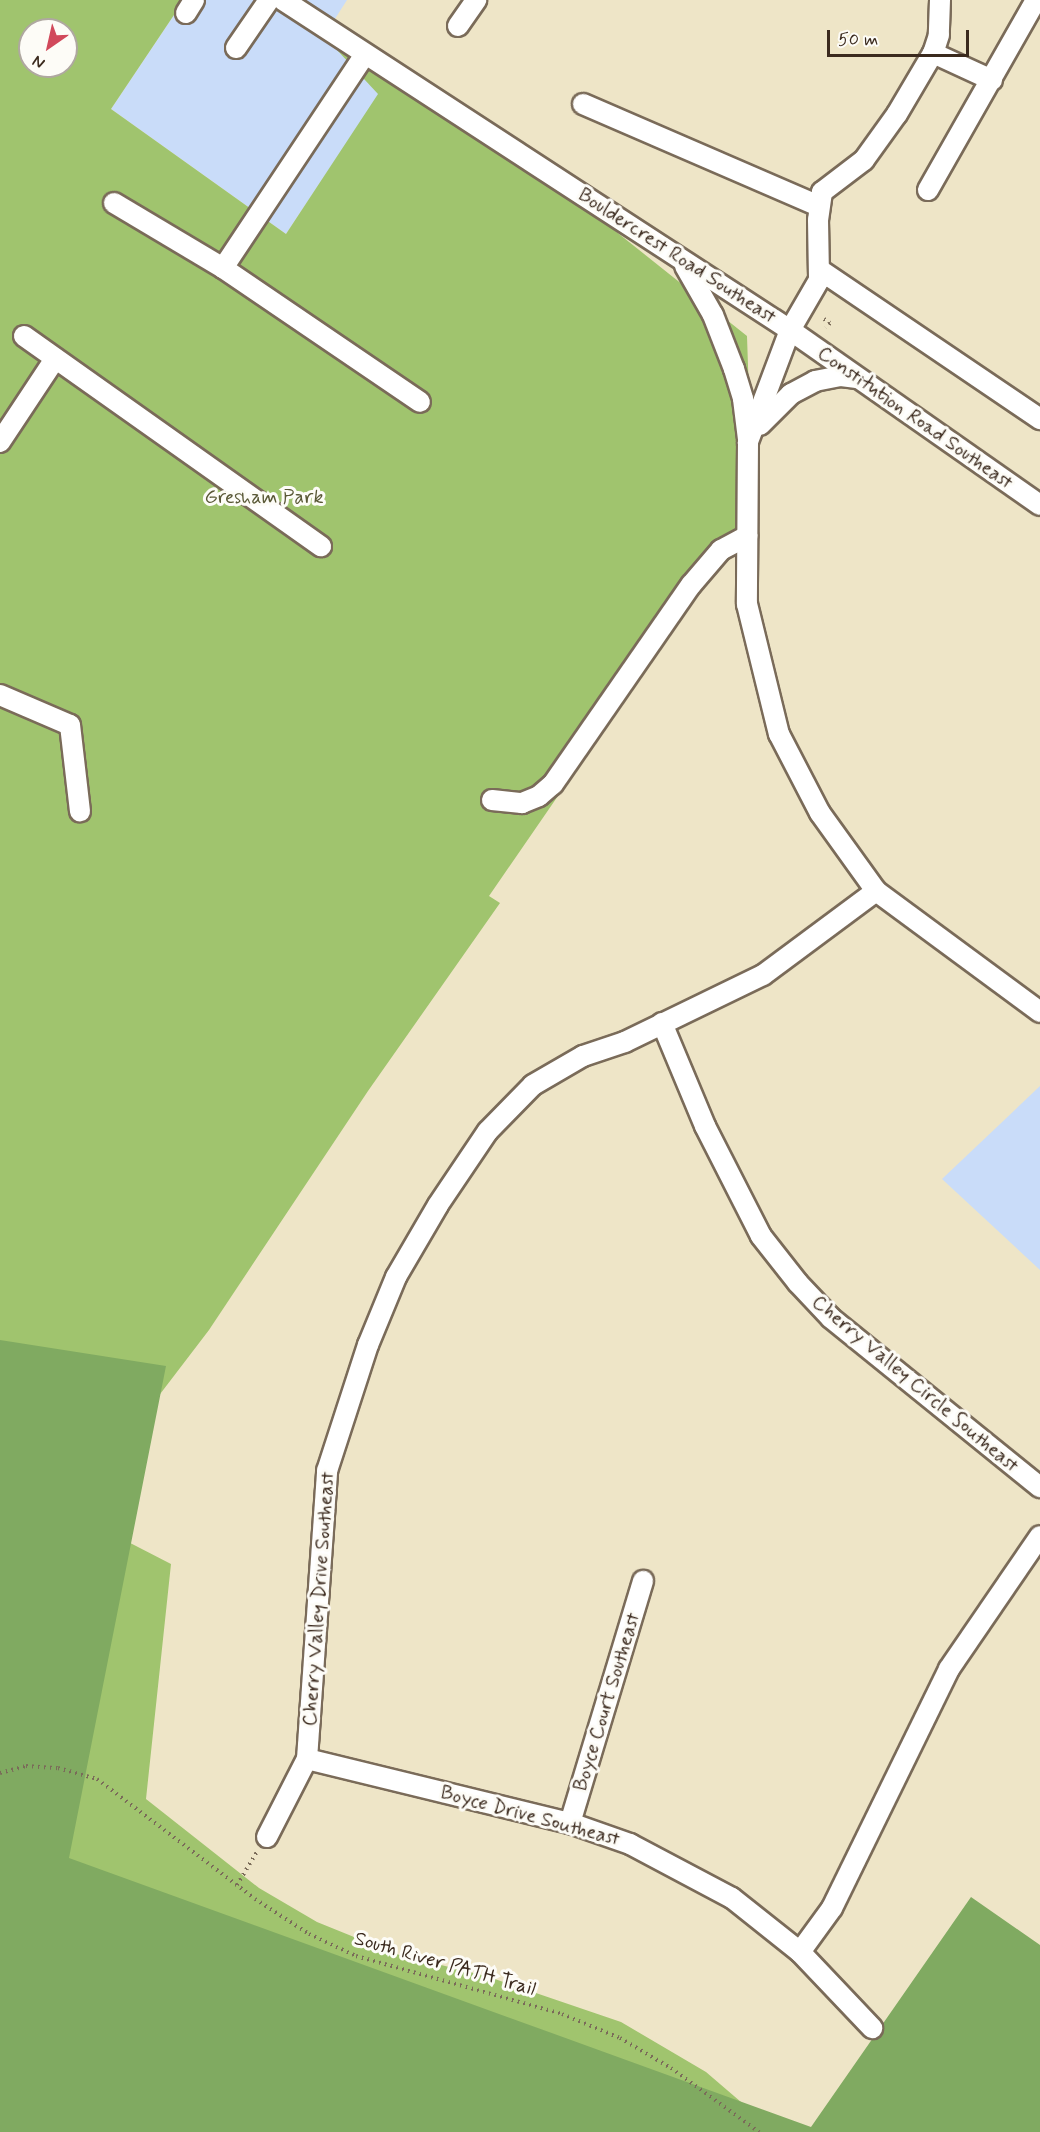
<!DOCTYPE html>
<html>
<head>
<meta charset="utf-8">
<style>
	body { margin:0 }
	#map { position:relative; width:1040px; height:2132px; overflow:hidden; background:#eee5c7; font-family:Mynerve,sans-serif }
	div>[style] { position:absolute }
	.built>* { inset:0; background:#c9dcf9 }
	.green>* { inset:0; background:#a0c46e }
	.forest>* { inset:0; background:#80aa61 }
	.path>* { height:4px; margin-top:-2px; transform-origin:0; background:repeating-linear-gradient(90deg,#7a6b59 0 1.5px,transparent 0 6px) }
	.roads { filter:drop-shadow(2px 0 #7a6b59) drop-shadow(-2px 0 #7a6b59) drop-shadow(0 2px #7a6b59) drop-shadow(0 -2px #7a6b59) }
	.minor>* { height:20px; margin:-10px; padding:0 10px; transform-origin:10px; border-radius:10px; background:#fff }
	span { translate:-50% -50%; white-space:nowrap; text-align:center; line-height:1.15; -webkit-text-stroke:6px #fdfcf7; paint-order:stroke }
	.street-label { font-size:20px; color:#3b2a1e }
	.park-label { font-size:20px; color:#595836 }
	.north { position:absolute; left:18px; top:18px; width:60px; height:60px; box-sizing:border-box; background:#fdfcf7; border:2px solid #afa8a0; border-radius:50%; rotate:214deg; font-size:16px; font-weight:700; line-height:24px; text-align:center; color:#3b2a1e }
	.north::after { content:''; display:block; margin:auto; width:21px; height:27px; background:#d1495b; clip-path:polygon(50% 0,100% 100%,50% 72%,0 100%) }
	.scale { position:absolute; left:827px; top:30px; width:142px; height:27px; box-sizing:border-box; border:3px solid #3b2a1e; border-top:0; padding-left:8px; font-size:18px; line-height:21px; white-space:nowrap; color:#3b2a1e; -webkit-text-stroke:4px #fdfcf7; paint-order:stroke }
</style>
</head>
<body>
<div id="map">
	<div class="built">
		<i style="clip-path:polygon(184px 0,347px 0,324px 36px,379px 94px,286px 234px,111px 109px)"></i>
		<i style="clip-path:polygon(1040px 1086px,1040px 1270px,942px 1179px)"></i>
	</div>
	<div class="green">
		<i style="clip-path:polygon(evenodd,0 0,184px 0,111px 109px,286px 234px,378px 94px,324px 36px,545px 175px,747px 336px,753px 513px,489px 896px,500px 903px,368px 1091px,209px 1330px,70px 1512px,171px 1564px,146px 1799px,259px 1888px,317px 1922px,396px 1954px,486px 1976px,621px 2022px,706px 2072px,776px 2132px,0 2132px,0 0,30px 30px,66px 30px,66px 66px,30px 66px,30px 30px)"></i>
	</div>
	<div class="forest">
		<i style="clip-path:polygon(0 1340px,166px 1366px,69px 1858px,811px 2127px,971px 1897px,1040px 1945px,1040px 2132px,0 2132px)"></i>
	</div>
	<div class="path">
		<i style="left:824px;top:319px;width:7px;rotate:34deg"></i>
		<i style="left:830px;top:323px;width:6px;rotate:135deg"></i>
		<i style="left:0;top:1773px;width:27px;rotate:-15deg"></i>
		<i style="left:26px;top:1766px;width:32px;rotate:4deg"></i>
		<i style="left:58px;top:1768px;width:41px;rotate:15.8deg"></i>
		<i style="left:97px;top:1779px;width:198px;rotate:37.2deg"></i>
		<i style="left:255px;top:1899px;width:64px;rotate:32.9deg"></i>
		<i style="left:309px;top:1934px;width:52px;rotate:25.1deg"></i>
		<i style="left:356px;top:1956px;width:214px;rotate:15.7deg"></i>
		<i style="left:562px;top:2014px;width:63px;rotate:22.5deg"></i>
		<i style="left:620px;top:2038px;width:59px;rotate:30.5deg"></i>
		<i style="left:671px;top:2068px;width:109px;rotate:36deg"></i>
		<i style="left:237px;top:1885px;width:39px;rotate:-59deg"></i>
	</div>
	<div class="roads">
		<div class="minor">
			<i style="left:283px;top:0;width:605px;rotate:33.06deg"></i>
			<i style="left:790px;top:330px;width:305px;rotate:35deg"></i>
			<i style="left:940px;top:0;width:35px;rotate:92deg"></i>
			<i style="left:939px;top:35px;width:19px;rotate:108deg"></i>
			<i style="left:933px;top:53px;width:71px;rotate:120.5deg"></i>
			<i style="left:897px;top:114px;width:57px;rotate:125.7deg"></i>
			<i style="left:864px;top:160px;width:53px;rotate:142.7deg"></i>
			<i style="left:822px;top:192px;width:28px;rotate:98deg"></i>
			<i style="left:818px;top:220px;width:60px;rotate:89deg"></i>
			<i style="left:819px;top:280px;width:58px;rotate:120.1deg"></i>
			<i style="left:790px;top:330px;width:120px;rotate:110.6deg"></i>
			<i style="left:748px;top:442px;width:162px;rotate:90.4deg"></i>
			<i style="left:747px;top:604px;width:134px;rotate:76.2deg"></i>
			<i style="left:779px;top:734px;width:89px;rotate:62.6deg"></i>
			<i style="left:820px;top:813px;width:96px;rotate:54.3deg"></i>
			<i style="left:876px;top:891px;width:204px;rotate:36.4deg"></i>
			<i style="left:186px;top:13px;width:15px;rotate:-58deg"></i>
			<i style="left:458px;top:26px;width:32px;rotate:-55deg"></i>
			<i style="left:236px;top:48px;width:58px;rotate:-55.5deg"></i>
			<i style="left:933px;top:53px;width:65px;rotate:24.6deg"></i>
			<i style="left:583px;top:104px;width:257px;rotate:23.4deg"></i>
			<i style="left:928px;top:190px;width:219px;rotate:-60.4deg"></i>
			<i style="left:114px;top:203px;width:127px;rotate:30.8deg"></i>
			<i style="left:223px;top:268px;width:257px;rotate:-56.4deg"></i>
			<i style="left:685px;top:266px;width:56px;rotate:60.3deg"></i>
			<i style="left:713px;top:315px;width:58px;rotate:68.7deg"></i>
			<i style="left:734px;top:369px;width:31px;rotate:73deg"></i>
			<i style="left:743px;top:399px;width:40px;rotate:82.9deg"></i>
			<i style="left:223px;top:268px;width:238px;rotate:34.2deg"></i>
			<i style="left:820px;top:270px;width:266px;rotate:34.1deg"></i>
			<i style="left:24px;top:336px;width:364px;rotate:35.3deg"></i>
			<i style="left:760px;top:425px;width:44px;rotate:-45deg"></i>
			<i style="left:791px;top:394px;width:27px;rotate:-28deg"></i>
			<i style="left:815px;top:381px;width:26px;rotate:-11deg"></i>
			<i style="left:841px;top:376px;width:16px;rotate:7deg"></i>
			<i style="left:0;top:442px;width:100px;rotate:-56.5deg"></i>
			<i style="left:0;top:695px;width:76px;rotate:23.2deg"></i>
			<i style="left:70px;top:725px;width:87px;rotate:83.4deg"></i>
			<i style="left:492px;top:800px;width:30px;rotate:6deg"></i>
			<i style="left:522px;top:803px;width:18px;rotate:-22deg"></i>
			<i style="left:539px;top:796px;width:18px;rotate:-41deg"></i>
			<i style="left:553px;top:784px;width:242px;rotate:-55.3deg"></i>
			<i style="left:691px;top:585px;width:46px;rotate:-49.4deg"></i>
			<i style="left:721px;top:550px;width:30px;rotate:-28deg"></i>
			<i style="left:662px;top:1023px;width:112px;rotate:67.3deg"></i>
			<i style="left:705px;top:1126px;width:123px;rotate:63deg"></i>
			<i style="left:761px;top:1236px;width:60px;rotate:51.8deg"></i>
			<i style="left:798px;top:1283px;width:48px;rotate:46.7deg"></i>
			<i style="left:831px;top:1318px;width:269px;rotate:39deg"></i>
			<i style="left:307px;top:1759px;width:271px;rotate:13.7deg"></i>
			<i style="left:570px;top:1823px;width:64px;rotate:19.3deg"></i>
			<i style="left:630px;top:1844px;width:115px;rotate:27.9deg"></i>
			<i style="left:732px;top:1898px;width:87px;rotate:38.5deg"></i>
			<i style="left:800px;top:1952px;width:105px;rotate:46.5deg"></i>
			<i style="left:570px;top:1823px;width:253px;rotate:-73.2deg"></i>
			<i style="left:267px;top:1837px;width:88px;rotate:-62.9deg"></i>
			<i style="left:307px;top:1759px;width:289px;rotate:-86deg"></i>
			<i style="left:327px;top:1471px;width:133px;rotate:-72deg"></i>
			<i style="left:368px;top:1345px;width:74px;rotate:-67.6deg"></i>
			<i style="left:396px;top:1277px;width:83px;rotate:-59.7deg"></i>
			<i style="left:438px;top:1205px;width:89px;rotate:-56deg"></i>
			<i style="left:488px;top:1131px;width:64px;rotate:-45.6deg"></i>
			<i style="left:533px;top:1085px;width:58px;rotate:-30.1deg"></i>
			<i style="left:583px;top:1056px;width:44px;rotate:-18.4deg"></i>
			<i style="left:625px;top:1042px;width:153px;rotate:-25.9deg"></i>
			<i style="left:763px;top:975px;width:141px;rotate:-36.6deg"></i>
			<i style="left:800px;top:1952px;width:54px;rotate:-54deg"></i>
			<i style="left:832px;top:1908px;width:266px;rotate:-63.9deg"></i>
			<i style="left:949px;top:1669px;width:161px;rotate:-55.6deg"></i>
		</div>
	</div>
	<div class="street-label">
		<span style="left:677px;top:256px;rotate:33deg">Bouldercrest Road Southeast</span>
		<span style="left:915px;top:418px;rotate:35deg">Constitution Road Southeast</span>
		<span style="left:915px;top:1384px;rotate:40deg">Cherry Valley Circle Southeast</span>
		<span style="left:319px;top:1599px;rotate:-86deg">Cherry Valley Drive Southeast</span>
		<span style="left:607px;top:1702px;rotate:-73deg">Boyce Court Southeast</span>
		<span style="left:530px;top:1816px;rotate:15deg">Boyce Drive Southeast</span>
		<span style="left:445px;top:1964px;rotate:16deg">South River PATH Trail</span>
	</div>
	<div class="park-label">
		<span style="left:264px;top:497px">Gresham Park</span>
	</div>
	<div class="north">N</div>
	<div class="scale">50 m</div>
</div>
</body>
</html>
